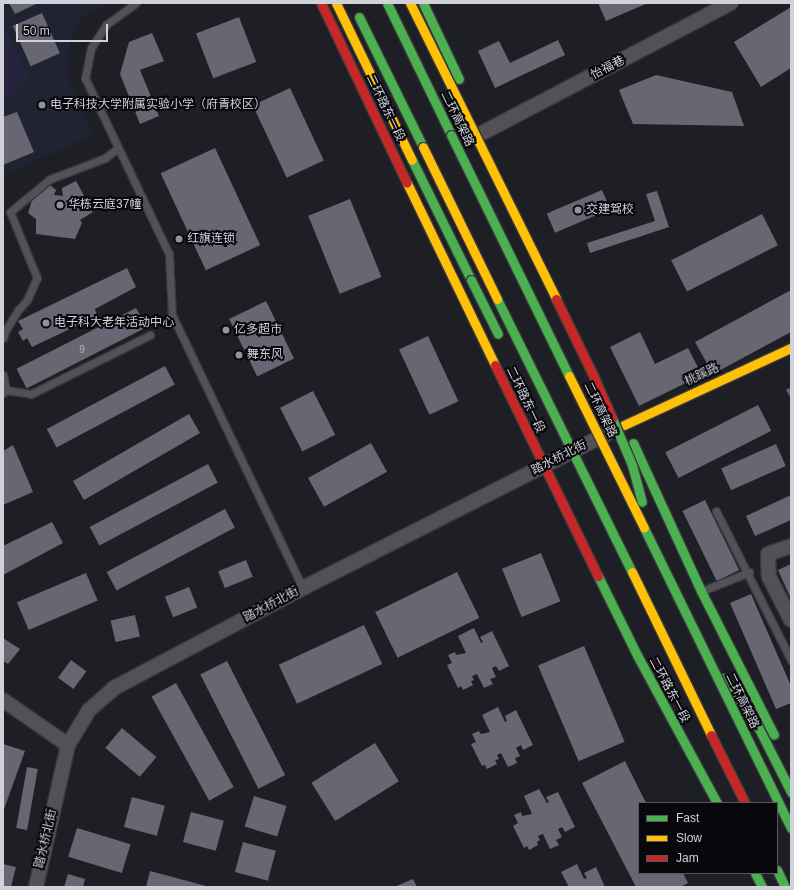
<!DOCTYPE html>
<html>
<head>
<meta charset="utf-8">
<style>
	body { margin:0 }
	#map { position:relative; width:794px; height:890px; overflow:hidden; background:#1e1f25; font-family:Arial,"Noto Sans SC",sans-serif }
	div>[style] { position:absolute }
	.built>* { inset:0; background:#212232 }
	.green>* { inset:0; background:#25243c }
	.building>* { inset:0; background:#676773; transform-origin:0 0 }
	.roads { filter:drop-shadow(1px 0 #38393f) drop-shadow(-1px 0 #38393f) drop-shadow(0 1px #38393f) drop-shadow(0 -1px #38393f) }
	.lane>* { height:7px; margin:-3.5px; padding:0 3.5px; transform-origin:3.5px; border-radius:3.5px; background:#515156 }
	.street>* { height:14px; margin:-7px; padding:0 7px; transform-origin:7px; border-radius:7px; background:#515156 }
	.fast>* { height:9px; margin:-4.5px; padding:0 4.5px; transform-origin:4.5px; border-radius:4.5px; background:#4caf50 }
	.slow>* { height:9px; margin:-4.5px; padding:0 4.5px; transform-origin:4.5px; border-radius:4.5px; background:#ffc107 }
	.jam>* { height:9px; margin:-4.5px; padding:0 4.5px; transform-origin:4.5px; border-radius:4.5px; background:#c62828 }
	.bridges { filter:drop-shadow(1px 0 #38393f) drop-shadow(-1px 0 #38393f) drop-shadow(0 1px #38393f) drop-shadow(0 -1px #38393f) }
	.fast-bridge>* { height:9px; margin:-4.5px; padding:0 4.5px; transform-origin:4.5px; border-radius:4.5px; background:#4caf50 }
	.slow-bridge>* { height:9px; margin:-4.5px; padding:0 4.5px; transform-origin:4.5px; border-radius:4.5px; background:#ffc107 }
	.jam-bridge>* { height:9px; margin:-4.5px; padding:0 4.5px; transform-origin:4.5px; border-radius:4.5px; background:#c62828 }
	.dots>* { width:11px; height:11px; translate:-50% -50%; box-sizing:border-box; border:2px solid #07070c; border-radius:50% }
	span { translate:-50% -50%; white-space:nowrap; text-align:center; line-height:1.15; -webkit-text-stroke:4px #07070c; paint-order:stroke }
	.number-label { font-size:10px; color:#b6b6c0 }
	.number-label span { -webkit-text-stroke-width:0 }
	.street-label { font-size:12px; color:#d0d1d9 }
	.poi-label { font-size:12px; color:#d0d1d9 }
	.left { translate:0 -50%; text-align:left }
	.frame { position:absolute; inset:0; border:4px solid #d0d1d9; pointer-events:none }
	.legend { position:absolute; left:638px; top:802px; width:140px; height:72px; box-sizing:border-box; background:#07070c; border:1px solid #57585e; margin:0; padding:5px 7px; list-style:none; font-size:12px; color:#d0d1d9 }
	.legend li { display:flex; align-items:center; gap:8px; height:20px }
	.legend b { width:20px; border:1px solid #57585e }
	.scale { position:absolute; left:16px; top:24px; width:92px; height:18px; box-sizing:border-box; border:2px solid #d0d1d9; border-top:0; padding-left:5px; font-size:12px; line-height:14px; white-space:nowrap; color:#d0d1d9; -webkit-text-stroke:3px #07070c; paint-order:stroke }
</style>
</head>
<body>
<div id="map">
	<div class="built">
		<i style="clip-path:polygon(3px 3px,111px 3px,84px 16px,77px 25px,71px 40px,68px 61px,67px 76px,94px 135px,3px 175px)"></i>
	</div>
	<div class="green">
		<i style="clip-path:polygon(3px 24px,30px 78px,3px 104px)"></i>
	</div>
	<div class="building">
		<i style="clip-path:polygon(9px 3px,38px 3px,15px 14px)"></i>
		<i style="clip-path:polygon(598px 3px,648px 3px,606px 21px)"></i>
		<i style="clip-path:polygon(791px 7px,791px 68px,761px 87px,734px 42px)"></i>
		<i style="left:42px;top:13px;width:44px;height:32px;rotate:66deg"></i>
		<i style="left:239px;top:17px;width:48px;height:46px;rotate:69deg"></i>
		<i style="clip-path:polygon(152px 33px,164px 61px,140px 70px,159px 116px,140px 124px,120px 74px,129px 42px)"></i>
		<i style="clip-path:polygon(558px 40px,565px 55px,495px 88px,478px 51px,499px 41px,510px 63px)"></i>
		<i style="clip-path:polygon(656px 75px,732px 92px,744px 126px,633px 124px,619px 90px)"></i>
		<i style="left:290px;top:88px;width:80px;height:41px;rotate:65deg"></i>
		<i style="clip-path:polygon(17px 112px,34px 152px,3px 165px,3px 117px)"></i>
		<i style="left:215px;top:148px;width:107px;height:60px;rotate:65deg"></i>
		<i style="clip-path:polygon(76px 181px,93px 212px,80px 220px,82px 223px,75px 239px,36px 234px,36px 219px,28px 213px,33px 197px,49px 184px,56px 190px,54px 195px,63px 196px,62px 188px)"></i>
		<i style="left:602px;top:190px;width:21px;height:60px;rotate:67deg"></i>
		<i style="clip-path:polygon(657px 191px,669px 227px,590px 253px,587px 243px,655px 221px,646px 194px)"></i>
		<i style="left:350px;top:199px;width:84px;height:45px;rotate:68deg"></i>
		<i style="left:762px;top:214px;width:35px;height:102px;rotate:63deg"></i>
		<i style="clip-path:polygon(127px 268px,136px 287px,95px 309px,97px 316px,32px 347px,27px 338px,23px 341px,18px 332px,23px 329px,18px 321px)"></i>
		<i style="clip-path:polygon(791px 290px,791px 332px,713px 374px,695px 342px)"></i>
		<i style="left:266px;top:301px;width:64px;height:41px;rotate:64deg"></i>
		<i style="left:136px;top:308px;width:22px;height:134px;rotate:63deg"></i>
		<i style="clip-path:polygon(640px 332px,655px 364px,688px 348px,702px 375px,639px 406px,610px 347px)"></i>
		<i style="left:428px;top:336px;width:72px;height:32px;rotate:65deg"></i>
		<i style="left:165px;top:366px;width:21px;height:134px;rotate:62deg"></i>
		<i style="clip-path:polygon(791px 387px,791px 398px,786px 390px)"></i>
		<i style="left:313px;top:391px;width:49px;height:37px;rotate:63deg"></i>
		<i style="left:758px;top:405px;width:29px;height:104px;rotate:63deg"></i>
		<i style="left:189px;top:414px;width:22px;height:134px;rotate:60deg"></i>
		<i style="left:371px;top:443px;width:33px;height:72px;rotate:61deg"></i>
		<i style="left:776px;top:444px;width:24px;height:60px;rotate:66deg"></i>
		<i style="clip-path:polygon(13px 445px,33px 492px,3px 505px,3px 451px)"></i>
		<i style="left:208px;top:464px;width:21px;height:134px;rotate:62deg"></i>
		<i style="clip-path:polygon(791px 495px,791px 520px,755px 536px,746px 516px)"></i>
		<i style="left:705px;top:500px;width:78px;height:25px;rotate:64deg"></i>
		<i style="left:225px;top:509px;width:21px;height:134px;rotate:62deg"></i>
		<i style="clip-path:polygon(52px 522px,63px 543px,3px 575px,3px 546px)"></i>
		<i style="left:541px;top:553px;width:52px;height:42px;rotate:68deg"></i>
		<i style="left:246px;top:560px;width:18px;height:30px;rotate:68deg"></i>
		<i style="clip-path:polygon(791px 564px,791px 599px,778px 570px)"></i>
		<i style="left:457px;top:572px;width:51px;height:91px;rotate:64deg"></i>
		<i style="left:86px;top:573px;width:30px;height:75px;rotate:67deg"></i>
		<i style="left:189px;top:587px;width:22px;height:26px;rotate:68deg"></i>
		<i style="clip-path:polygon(751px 594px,791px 686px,791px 703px,776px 709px,730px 603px)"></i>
		<i style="left:135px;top:615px;width:22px;height:25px;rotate:77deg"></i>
		<i style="left:364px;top:625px;width:43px;height:94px;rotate:65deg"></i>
		<i style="clip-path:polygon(474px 628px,481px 643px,483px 642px,480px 637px,492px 631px,509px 666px,499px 671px,496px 666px,492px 668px,496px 677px,490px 679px,493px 684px,484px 688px,477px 674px,472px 676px,474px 680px,471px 681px,473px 685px,463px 690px,461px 686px,458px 688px,447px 665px,452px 663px,448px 655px,455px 652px,456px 655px,466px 653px,458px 636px)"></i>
		<i style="clip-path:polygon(3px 638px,20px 649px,8px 664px,3px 661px)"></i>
		<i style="left:584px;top:646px;width:104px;height:50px;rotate:67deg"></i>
		<i style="left:71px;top:660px;width:19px;height:22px;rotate:36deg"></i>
		<i style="left:227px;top:661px;width:128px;height:30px;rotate:63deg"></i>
		<i style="left:176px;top:683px;width:119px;height:28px;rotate:61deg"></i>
		<i style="clip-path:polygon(498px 707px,505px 722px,507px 721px,505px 716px,516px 710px,533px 745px,523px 750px,521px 745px,516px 748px,520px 756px,515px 758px,517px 763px,508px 767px,501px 753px,497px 755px,499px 759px,495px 760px,497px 764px,487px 769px,485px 765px,482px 766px,471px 744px,476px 742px,472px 734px,479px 731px,481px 734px,490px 732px,482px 715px)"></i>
		<i style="left:122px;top:728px;width:45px;height:26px;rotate:40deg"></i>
		<i style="left:375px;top:743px;width:45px;height:75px;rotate:58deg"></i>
		<i style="clip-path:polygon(3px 744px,25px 751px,3px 812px)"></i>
		<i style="clip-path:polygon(625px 761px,646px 803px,639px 803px,639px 873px,683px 873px,688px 883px,681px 887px,636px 887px,582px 783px)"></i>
		<i style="left:27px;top:767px;width:11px;height:62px;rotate:10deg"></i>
		<i style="clip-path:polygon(539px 789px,547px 803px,549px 802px,546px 797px,558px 792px,575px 827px,565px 832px,562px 827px,558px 829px,562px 837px,556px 840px,559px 845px,550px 849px,543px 834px,538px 836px,540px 840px,537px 842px,538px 845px,529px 850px,527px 846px,524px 848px,513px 826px,518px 823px,514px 815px,521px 812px,522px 816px,532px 814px,524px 796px)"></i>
		<i style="left:254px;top:796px;width:34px;height:32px;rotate:17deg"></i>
		<i style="left:132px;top:797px;width:34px;height:31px;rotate:15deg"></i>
		<i style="left:191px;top:812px;width:34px;height:31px;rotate:15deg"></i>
		<i style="left:77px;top:828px;width:56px;height:30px;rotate:17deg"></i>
		<i style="left:243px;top:842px;width:34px;height:31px;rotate:15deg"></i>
		<i style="clip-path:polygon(3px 864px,16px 867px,11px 887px,3px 887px)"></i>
		<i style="clip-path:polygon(577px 864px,584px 879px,587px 878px,584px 873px,596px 867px,605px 887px,569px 887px,561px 872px)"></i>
		<i style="clip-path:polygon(150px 871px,210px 887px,146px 887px)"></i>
		<i style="clip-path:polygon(68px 874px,85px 879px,83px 887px,64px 887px)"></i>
		<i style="clip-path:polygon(413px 879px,417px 887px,394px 887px)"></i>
	</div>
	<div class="roads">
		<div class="lane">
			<i style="left:136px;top:3px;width:37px;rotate:144deg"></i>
			<i style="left:106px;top:25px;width:27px;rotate:123deg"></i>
			<i style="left:91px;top:48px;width:31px;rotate:101deg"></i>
			<i style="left:85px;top:78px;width:195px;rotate:64.5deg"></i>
			<i style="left:169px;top:254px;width:61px;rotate:87.2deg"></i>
			<i style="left:172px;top:315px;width:303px;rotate:64.4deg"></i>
			<i style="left:3px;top:338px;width:7px;rotate:-74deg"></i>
			<i style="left:5px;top:331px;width:25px;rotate:-58deg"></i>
			<i style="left:18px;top:310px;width:13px;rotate:-48deg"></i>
			<i style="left:27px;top:300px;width:24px;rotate:-66deg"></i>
			<i style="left:37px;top:278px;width:71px;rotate:-112.2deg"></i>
			<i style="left:10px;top:212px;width:52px;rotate:-39.5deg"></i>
			<i style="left:50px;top:179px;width:59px;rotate:-20.9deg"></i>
			<i style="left:105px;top:158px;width:16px;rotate:-38deg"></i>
			<i style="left:3px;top:375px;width:15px;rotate:79deg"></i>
			<i style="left:6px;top:390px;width:4px;rotate:135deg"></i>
			<i style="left:6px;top:390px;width:25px;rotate:9deg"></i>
			<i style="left:31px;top:394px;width:133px;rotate:-26.4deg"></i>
			<i style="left:716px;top:511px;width:167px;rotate:63.3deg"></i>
			<i style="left:702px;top:591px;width:51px;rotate:-22deg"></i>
		</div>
		<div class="street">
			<i style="left:484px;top:132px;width:279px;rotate:-27.6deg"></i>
			<i style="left:791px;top:546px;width:24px;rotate:161deg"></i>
			<i style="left:768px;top:554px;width:23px;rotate:88deg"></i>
			<i style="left:769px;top:577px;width:48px;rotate:62.9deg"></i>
			<i style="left:3px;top:700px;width:79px;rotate:34.7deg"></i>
			<i style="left:36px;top:887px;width:146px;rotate:-77.3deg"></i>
			<i style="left:68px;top:745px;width:41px;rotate:-59deg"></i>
			<i style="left:89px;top:710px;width:33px;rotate:-41deg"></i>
			<i style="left:114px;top:688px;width:214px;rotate:-27.9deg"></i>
			<i style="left:303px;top:588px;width:340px;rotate:-26.9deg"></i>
		</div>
		<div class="fast">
			<i style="left:387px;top:3px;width:147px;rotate:64.1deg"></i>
			<i style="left:423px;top:3px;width:84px;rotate:64.7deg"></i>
			<i style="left:359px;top:17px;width:145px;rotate:63.8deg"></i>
			<i style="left:412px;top:160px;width:134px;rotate:63.8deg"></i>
			<i style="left:633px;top:443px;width:163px;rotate:65.3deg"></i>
			<i style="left:701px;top:591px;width:161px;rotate:63.1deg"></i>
			<i style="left:598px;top:576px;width:88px;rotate:63.7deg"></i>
			<i style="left:637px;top:655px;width:168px;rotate:61.6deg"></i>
			<i style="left:723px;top:678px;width:51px;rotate:52.9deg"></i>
			<i style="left:754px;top:719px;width:82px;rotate:63.1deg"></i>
			<i style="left:777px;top:870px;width:19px;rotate:65deg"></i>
			<i style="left:755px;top:873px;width:16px;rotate:63deg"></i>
		</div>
		<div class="slow">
			<i style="left:336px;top:3px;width:174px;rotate:64.2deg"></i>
			<i style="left:407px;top:183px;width:202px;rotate:64.2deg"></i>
			<i style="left:624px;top:425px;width:184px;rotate:-24.8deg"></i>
		</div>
		<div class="jam">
			<i style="left:321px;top:3px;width:199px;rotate:64.5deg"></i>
			<i style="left:495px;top:365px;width:235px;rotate:64deg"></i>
		</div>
	</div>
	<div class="bridges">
		<div class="fast-bridge">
			<i style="left:451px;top:135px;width:268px;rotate:63.9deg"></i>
			<i style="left:471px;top:280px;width:60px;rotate:63.4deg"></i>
			<i style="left:497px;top:299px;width:305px;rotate:63.7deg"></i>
			<i style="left:612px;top:418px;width:51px;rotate:66.9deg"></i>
			<i style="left:632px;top:465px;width:38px;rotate:75deg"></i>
			<i style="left:644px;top:528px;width:334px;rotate:63.9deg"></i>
		</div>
		<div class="slow-bridge">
			<i style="left:410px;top:3px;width:330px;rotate:63.7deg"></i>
			<i style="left:423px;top:147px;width:169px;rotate:64deg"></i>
			<i style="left:569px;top:376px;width:169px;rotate:63.7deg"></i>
			<i style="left:632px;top:572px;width:181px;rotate:64.1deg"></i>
		</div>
		<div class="jam-bridge">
			<i style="left:556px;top:299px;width:87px;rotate:64deg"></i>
			<i style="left:594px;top:377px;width:45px;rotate:66.3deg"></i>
			<i style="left:711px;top:735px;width:76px;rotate:63.4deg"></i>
		</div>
	</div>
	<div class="dots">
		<i style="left:42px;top:105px;background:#92939a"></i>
		<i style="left:60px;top:205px;background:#92939a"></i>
		<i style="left:578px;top:210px;background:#92939a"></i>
		<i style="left:179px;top:239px;background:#92939a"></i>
		<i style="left:46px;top:323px;background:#92939a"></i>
		<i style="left:226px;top:330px;background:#92939a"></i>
		<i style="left:239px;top:355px;background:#92939a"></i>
	</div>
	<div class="number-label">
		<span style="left:82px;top:350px">9</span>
	</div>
	<div class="street-label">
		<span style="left:608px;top:68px;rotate:-27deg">怡福巷</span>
		<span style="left:385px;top:108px;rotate:64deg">二环路东一段</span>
		<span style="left:457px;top:119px;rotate:64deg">二环高架路</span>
		<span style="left:702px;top:375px;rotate:-25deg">桃蹊路</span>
		<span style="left:525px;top:400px;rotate:64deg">二环路东一段</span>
		<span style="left:600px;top:410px;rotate:64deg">二环高架路</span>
		<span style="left:559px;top:458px;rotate:-27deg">踏水桥北街</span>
		<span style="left:271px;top:605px;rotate:-28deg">踏水桥北街</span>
		<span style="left:669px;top:690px;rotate:62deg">二环路东一段</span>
		<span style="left:742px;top:701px;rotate:64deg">二环高架路</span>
		<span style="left:46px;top:839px;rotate:-77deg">踏水桥北街</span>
	</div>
	<div class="poi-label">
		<span class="left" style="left:50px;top:105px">电子科技大学附属实验小学（府青校区）</span>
		<span class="left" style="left:68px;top:205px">华栋云庭37幢</span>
		<span class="left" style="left:586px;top:210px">交建驾校</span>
		<span class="left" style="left:187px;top:239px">红旗连锁</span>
		<span class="left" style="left:54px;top:323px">电子科大老年活动中心</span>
		<span class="left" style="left:234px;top:330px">亿多超市</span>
		<span class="left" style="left:247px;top:355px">舞东风</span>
	</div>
	<div class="frame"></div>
	<ul class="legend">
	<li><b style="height:5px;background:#4caf50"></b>Fast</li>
	<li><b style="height:5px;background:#ffc107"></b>Slow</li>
	<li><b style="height:5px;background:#c62828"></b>Jam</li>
	</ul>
	<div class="scale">50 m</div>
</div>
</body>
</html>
